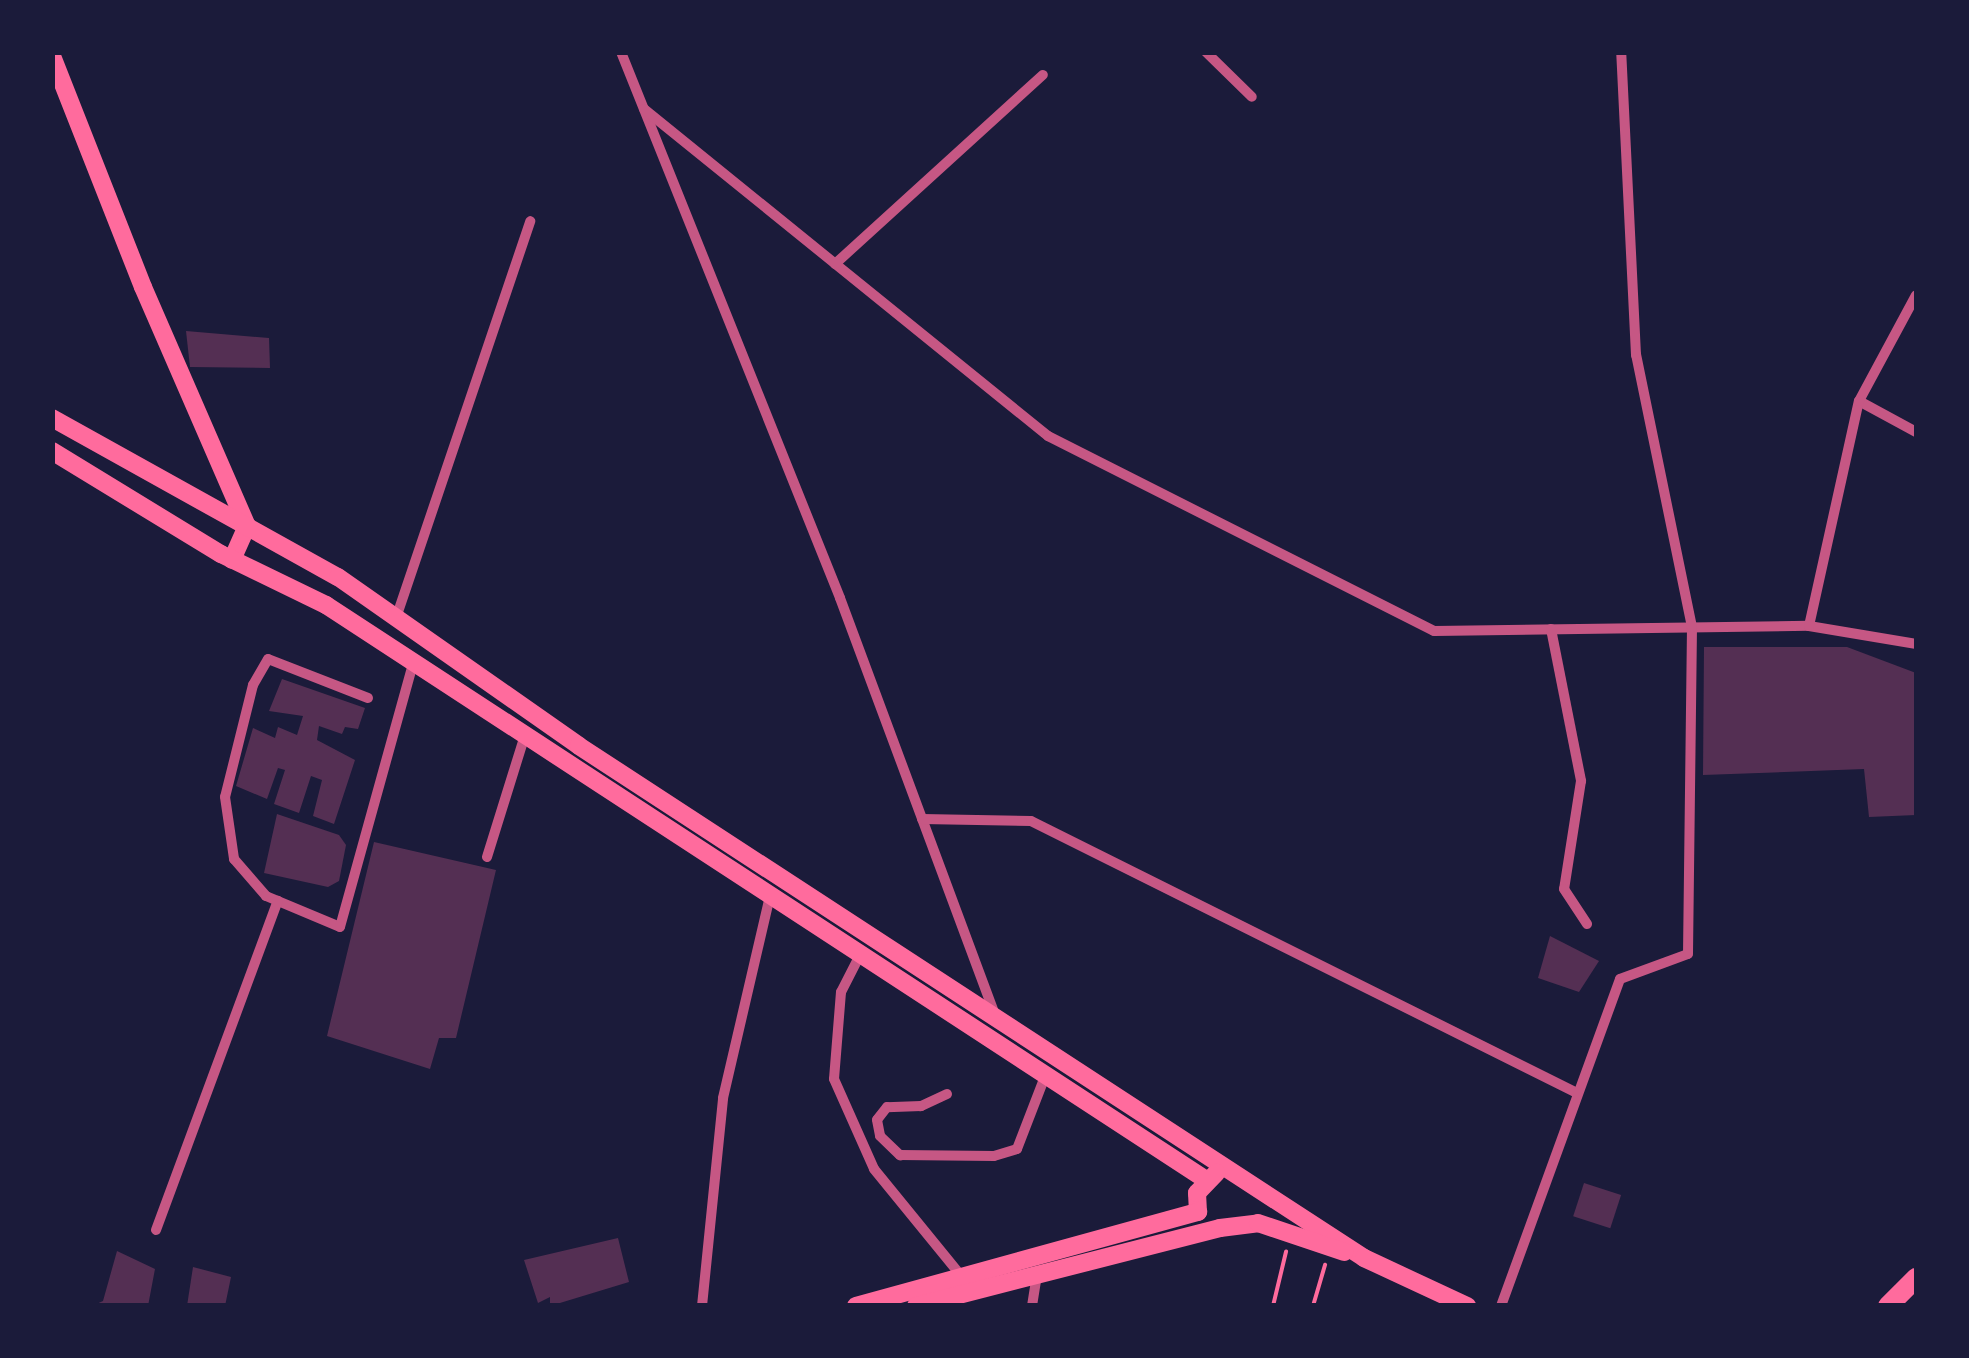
<!DOCTYPE html>
<html>
<head>
<meta charset="utf-8">
<style>
	body { margin:0 }
	#map { position:relative; width:1969px; height:1358px; overflow:hidden; background:#1b1b3a; font-family:"Public Sans",sans-serif }
	div>[style] { position:absolute }
	.building>* { inset:0; background:#542f53; transform-origin:0 0 }
	.path>* { height:4px; margin:-2px; padding:0 2px; transform-origin:2px; border-radius:2px; background:#ff6b9d }
	.minor>* { height:10px; margin:-5px; padding:0 5px; transform-origin:5px; border-radius:5px; background:#c65784 }
	.secondary>* { height:18px; margin:-9px; padding:0 9px; transform-origin:9px; border-radius:9px; background:#ff6b9d }
	.primary>* { height:20px; margin:-10px; padding:0 10px; transform-origin:10px; border-radius:10px; background:#ff6b9d }
	span { translate:-50% -50%; white-space:nowrap; text-align:center; line-height:1.15; -webkit-text-stroke:8px #1b1b3a; paint-order:stroke }
	.frame { position:absolute; inset:0; border:55px solid #1b1b3a; pointer-events:none }
</style>
</head>
<body>
<div id="map">
	<div class="building">
		<i style="clip-path:polygon(186px 331px,269px 338px,270px 368px,190px 367px)"></i>
		<i style="clip-path:polygon(1704px 647px,1847px 647px,1916px 673px,1916px 815px,1869px 817px,1864px 769px,1703px 775px)"></i>
		<i style="clip-path:polygon(282px 679px,365px 708px,358px 729px,345px 727px,342px 734px,319px 726px,317px 740px,355px 760px,334px 824px,313px 816px,322px 780px,311px 776px,299px 813px,274px 804px,285px 770px,278px 768px,267px 799px,236px 786px,253px 728px,275px 738px,278px 727px,297px 735px,303px 716px,269px 711px)"></i>
		<i style="clip-path:polygon(277px 814px,339px 835px,346px 845px,339px 881px,328px 887px,264px 873px)"></i>
		<i style="clip-path:polygon(374px 842px,496px 870px,456px 1038px,439px 1038px,430px 1069px,327px 1036px)"></i>
		<i style="clip-path:polygon(1550px 936px,1599px 961px,1579px 992px,1538px 978px)"></i>
		<i style="left:1584px;top:1183px;width:39px;height:35px;rotate:18deg"></i>
		<i style="clip-path:polygon(618px 1238px,629px 1282px,550px 1306px,550px 1297px,538px 1303px,524px 1260px)"></i>
		<i style="clip-path:polygon(117px 1251px,155px 1269px,148px 1306px,92px 1306px,103px 1301px)"></i>
		<i style="clip-path:polygon(193px 1267px,231px 1277px,225px 1306px,187px 1306px)"></i>
	</div>
	<div class="path">
		<i style="left:1273px;top:1306px;width:56px;rotate:-76.5deg"></i>
		<i style="left:1313px;top:1306px;width:43px;rotate:-73.7deg"></i>
	</div>
	<div class="minor">
		<i style="left:621px;top:52px;width:588px;rotate:68.14deg"></i>
		<i style="left:840px;top:598px;width:444px;rotate:69.6deg"></i>
		<i style="left:1206px;top:52px;width:64px;rotate:44.4deg"></i>
		<i style="left:644px;top:109px;width:520px;rotate:38.99deg"></i>
		<i style="left:1048px;top:436px;width:432px;rotate:26.8deg"></i>
		<i style="left:1434px;top:631px;width:375px;rotate:-0.8deg"></i>
		<i style="left:1809px;top:626px;width:109px;rotate:9.5deg"></i>
		<i style="left:835px;top:264px;width:281px;rotate:-42.3deg"></i>
		<i style="left:1859px;top:401px;width:65px;rotate:28.5deg"></i>
		<i style="left:396px;top:618px;width:419px;rotate:-71.3deg"></i>
		<i style="left:1809px;top:626px;width:230px;rotate:-77.5deg"></i>
		<i style="left:1859px;top:401px;width:120px;rotate:-61.7deg"></i>
		<i style="left:1551px;top:629px;width:155px;rotate:78.8deg"></i>
		<i style="left:1581px;top:781px;width:109px;rotate:98.9deg"></i>
		<i style="left:1564px;top:889px;width:42px;rotate:56.7deg"></i>
		<i style="left:368px;top:698px;width:107px;rotate:-158.7deg"></i>
		<i style="left:268px;top:659px;width:30px;rotate:120deg"></i>
		<i style="left:253px;top:685px;width:115px;rotate:104deg"></i>
		<i style="left:225px;top:797px;width:63px;rotate:81.7deg"></i>
		<i style="left:234px;top:859px;width:49px;rotate:49.1deg"></i>
		<i style="left:266px;top:896px;width:80px;rotate:22.7deg"></i>
		<i style="left:340px;top:927px;width:274px;rotate:-74.5deg"></i>
		<i style="left:922px;top:819px;width:109px;rotate:1.1deg"></i>
		<i style="left:1031px;top:821px;width:610px;rotate:26.48deg"></i>
		<i style="left:487px;top:857px;width:125px;rotate:-72.7deg"></i>
		<i style="left:861px;top:953px;width:44px;rotate:117.1deg"></i>
		<i style="left:841px;top:992px;width:87px;rotate:94.6deg"></i>
		<i style="left:834px;top:1079px;width:98px;rotate:66deg"></i>
		<i style="left:874px;top:1169px;width:139px;rotate:50.8deg"></i>
		<i style="left:947px;top:1094px;width:29px;rotate:155deg"></i>
		<i style="left:921px;top:1106px;width:34px;rotate:178deg"></i>
		<i style="left:887px;top:1107px;width:16px;rotate:128deg"></i>
		<i style="left:877px;top:1120px;width:16px;rotate:79deg"></i>
		<i style="left:880px;top:1136px;width:28px;rotate:44deg"></i>
		<i style="left:900px;top:1155px;width:94px;rotate:0.6deg"></i>
		<i style="left:994px;top:1156px;width:24px;rotate:-17deg"></i>
		<i style="left:1017px;top:1149px;width:80px;rotate:-68.9deg"></i>
		<i style="left:156px;top:1230px;width:351px;rotate:-69.7deg"></i>
		<i style="left:702px;top:1306px;width:209px;rotate:-84.2deg"></i>
		<i style="left:723px;top:1098px;width:207px;rotate:-76.9deg"></i>
		<i style="left:1032px;top:1306px;width:31px;rotate:-81deg"></i>
		<i style="left:1501px;top:1306px;width:348px;rotate:-70deg"></i>
		<i style="left:1620px;top:979px;width:72px;rotate:-20.2deg"></i>
		<i style="left:1688px;top:954px;width:327px;rotate:-89.3deg"></i>
		<i style="left:1692px;top:627px;width:278px;rotate:-101.6deg"></i>
		<i style="left:1636px;top:355px;width:303px;rotate:-92.8deg"></i>
	</div>
	<div class="secondary">
		<i style="left:52px;top:56px;width:248px;rotate:68.5deg"></i>
		<i style="left:143px;top:287px;width:261px;rotate:66.5deg"></i>
		<i style="left:247px;top:526px;width:37px;rotate:114deg"></i>
		<i style="left:52px;top:418px;width:327px;rotate:29.1deg"></i>
		<i style="left:338px;top:577px;width:294px;rotate:35deg"></i>
		<i style="left:579px;top:746px;width:937px;rotate:33.11deg"></i>
		<i style="left:1364px;top:1258px;width:114px;rotate:25deg"></i>
		<i style="left:52px;top:451px;width:198px;rotate:31.4deg"></i>
		<i style="left:221px;top:554px;width:117px;rotate:25.9deg"></i>
		<i style="left:326px;top:605px;width:1050px;rotate:33.15deg"></i>
		<i style="left:1198px;top:1212px;width:19px;rotate:-93deg"></i>
		<i style="left:1197px;top:1193px;width:28px;rotate:-46deg"></i>
		<i style="left:856px;top:1306px;width:355px;rotate:-15.4deg"></i>
		<i style="left:916px;top:1306px;width:314px;rotate:-14.4deg"></i>
		<i style="left:1220px;top:1228px;width:38px;rotate:-7deg"></i>
		<i style="left:1258px;top:1223px;width:91px;rotate:18.6deg"></i>
	</div>
	<div class="primary">
		<i style="left:1888px;top:1306px;width:40px;rotate:-45deg"></i>
	</div>
	<div class="frame"></div>
</div>
</body>
</html>
